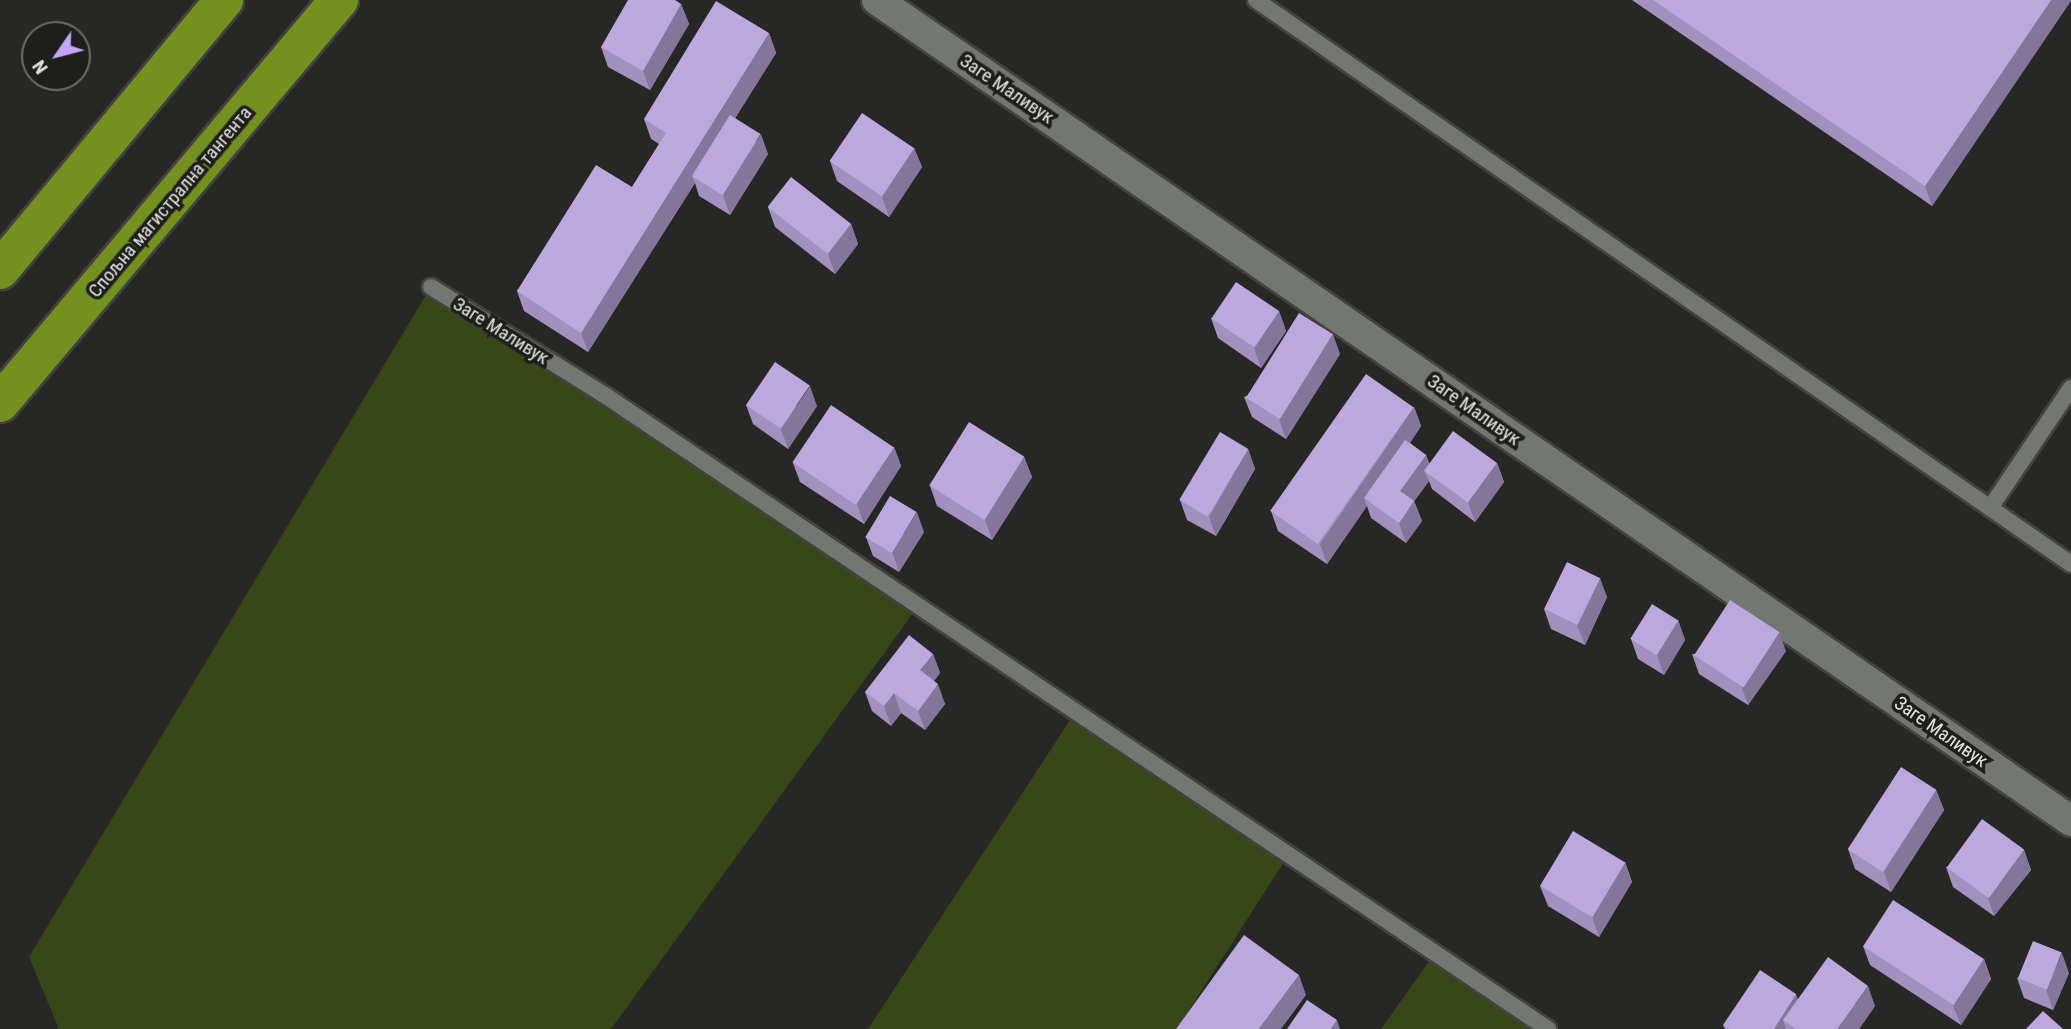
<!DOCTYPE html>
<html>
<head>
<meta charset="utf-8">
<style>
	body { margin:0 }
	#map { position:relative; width:2071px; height:1029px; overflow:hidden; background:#272825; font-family:"Roboto Condensed",sans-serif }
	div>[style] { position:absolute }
	.green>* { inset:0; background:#394618 }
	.roads { filter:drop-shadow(2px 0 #424341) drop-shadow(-2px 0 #424341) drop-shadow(0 2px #424341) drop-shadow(0 -2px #424341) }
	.service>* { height:16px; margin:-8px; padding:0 8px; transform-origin:8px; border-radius:8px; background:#747672 }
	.minor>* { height:30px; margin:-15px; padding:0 15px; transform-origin:15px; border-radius:15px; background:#747672 }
	.trunk>* { height:38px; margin:-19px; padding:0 19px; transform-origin:19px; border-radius:19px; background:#769020 }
	.wall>* { inset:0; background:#a191bf }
	.shaded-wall>* { inset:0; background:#83769b }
	.building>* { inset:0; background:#bba9de; transform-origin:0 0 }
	span { translate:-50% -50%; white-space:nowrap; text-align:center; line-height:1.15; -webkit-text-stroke:7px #1e1f1c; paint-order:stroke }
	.street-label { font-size:19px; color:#e2e3e1 }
	.north { position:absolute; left:21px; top:21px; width:70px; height:70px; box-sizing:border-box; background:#1e1f1c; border:2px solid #6c6d6b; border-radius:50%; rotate:235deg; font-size:19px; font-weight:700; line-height:28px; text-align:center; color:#e2e3e1 }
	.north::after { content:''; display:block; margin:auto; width:24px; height:32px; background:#c2a8f3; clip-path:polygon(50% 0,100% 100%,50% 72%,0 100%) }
</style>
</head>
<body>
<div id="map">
	<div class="green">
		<i style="clip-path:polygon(429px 290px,919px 605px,611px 1029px,59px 1029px,29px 957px)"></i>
		<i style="clip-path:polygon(1076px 711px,1289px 854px,1177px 1029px,868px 1029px)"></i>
		<i style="clip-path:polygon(1435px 953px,1551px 1029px,1381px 1029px)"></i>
	</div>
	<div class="roads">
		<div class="service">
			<i style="left:1256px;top:0;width:991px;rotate:34.68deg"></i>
			<i style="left:431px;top:287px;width:206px;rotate:31.9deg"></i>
			<i style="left:606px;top:396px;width:1135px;rotate:33.9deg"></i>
			<i style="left:1990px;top:508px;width:145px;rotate:-56deg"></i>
		</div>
		<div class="minor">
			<i style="left:877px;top:0;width:1449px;rotate:34.51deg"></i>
		</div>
		<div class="trunk">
			<i style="left:0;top:270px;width:351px;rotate:-50.3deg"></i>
			<i style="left:0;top:403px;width:527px;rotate:-49.93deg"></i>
		</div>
	</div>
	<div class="wall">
		<i style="clip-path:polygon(1632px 0,2071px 0,1932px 206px)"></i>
		<i style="clip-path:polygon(681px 4px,689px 24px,650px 90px,608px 67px,601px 47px)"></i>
		<i style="clip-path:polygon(769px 33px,776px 53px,735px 118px,768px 154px,730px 215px,699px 196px,695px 183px,588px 352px,524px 311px,517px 291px,632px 187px,659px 144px,651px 139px,644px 119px)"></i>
		<i style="clip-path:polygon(914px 148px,922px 167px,889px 217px,837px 181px,830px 161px)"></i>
		<i style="clip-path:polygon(768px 207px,851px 224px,858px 244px,835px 274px,775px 227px)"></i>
		<i style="clip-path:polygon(1279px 311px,1286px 331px,1261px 368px,1218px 338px,1211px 318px)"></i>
		<i style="clip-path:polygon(1340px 354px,1286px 439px,1252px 417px,1244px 397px)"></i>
		<i style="clip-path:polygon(746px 405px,817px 406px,788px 449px,753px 424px)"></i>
		<i style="clip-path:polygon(1414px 407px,1421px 426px,1410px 443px,1426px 455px,1429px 463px,1497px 463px,1504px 482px,1475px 522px,1432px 489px,1429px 481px,1414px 501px,1422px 521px,1406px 543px,1371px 518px,1367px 506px,1327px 564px,1278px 531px,1271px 511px)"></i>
		<i style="clip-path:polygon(894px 447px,901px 466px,864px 524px,800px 482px,793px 463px)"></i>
		<i style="clip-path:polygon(1248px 449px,1255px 469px,1216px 536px,1187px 520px,1180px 500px)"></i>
		<i style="clip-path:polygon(1024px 457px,1032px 477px,992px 540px,937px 506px,930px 486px)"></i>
		<i style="clip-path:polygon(924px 532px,899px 572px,873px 556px,866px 537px)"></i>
		<i style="clip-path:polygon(1607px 597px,1585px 645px,1551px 629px,1544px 609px)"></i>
		<i style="clip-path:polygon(1678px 620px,1685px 640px,1664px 675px,1638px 659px,1631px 639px)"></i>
		<i style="clip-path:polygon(1786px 651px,1748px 705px,1699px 674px,1692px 654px)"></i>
		<i style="clip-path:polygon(933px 654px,940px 673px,934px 681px,945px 704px,925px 730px,901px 713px,891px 726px,872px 711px,865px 692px)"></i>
		<i style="clip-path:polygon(1936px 790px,1944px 810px,1891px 892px,1855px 869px,1848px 849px)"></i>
		<i style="clip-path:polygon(2024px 850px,2031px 870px,1994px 916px,1953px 887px,1946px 867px)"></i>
		<i style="clip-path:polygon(1625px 862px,1632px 882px,1599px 937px,1548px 906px,1540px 886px)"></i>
		<i style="clip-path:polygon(1863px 946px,1984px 959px,1991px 979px,1961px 1025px,1870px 965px)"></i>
		<i style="clip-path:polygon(2069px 973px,2053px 1010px,2024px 998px,2017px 978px)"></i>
		<i style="clip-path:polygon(1796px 994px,1797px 999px,1875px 1006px,1859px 1029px,1725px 1029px,1723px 1025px)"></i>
	</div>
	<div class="shaded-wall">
		<i style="clip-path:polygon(2051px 0,2071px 0,2071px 1px,1932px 206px,1925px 186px)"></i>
		<i style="clip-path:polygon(681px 4px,689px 24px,650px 90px,643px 71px)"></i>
		<i style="clip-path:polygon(769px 33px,776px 53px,697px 179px,692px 176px,695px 183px,588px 352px,581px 333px)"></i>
		<i style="clip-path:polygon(761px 134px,768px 154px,730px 215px,723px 195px)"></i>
		<i style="clip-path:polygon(914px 148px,922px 167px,889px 217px,882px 197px)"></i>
		<i style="clip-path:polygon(851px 224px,858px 244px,835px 274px,828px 254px)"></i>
		<i style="clip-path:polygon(1279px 311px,1286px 331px,1261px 368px,1254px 348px)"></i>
		<i style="clip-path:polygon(1333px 334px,1340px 354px,1286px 439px,1279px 419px)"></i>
		<i style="clip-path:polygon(810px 386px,817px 406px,788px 449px,781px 429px)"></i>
		<i style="clip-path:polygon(1414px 407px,1421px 426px,1369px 502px,1364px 498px,1367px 506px,1327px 564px,1320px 544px)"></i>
		<i style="clip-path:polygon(894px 447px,901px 466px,864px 524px,857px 504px)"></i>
		<i style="clip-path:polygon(1248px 449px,1255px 469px,1216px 536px,1209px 517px)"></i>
		<i style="clip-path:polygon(1426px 455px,1433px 475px,1424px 470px,1429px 481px,1407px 511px,1400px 491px)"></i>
		<i style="clip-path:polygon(1024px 457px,1032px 477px,992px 540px,985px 520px)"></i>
		<i style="clip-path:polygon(1497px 463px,1504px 482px,1475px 522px,1468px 502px)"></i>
		<i style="clip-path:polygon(1414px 501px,1422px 521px,1406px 543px,1399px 523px)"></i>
		<i style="clip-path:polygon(917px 512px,924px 532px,899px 572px,892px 552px)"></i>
		<i style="clip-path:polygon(1600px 578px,1607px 597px,1585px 645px,1577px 625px)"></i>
		<i style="clip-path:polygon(1678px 620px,1685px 640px,1664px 675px,1657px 655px)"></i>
		<i style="clip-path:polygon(1779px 632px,1786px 651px,1748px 705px,1741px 685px)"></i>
		<i style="clip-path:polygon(933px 654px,940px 673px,927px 689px,920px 670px)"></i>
		<i style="clip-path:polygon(938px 684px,945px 704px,925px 730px,918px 711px)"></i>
		<i style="clip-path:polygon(894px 693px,901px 713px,891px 726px,884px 706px)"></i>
		<i style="clip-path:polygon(1936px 790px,1944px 810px,1891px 892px,1884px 872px)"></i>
		<i style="clip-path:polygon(2024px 850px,2031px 870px,1994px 916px,1987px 896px)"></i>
		<i style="clip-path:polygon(1625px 862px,1632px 882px,1599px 937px,1592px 917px)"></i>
		<i style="clip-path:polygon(2062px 953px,2069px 973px,2053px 1010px,2046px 990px)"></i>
		<i style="clip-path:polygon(1984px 959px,1991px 979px,1961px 1025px,1953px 1006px)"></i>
		<i style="clip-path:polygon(1299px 975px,1306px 995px,1281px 1029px,1259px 1029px)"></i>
		<i style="clip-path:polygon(1868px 986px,1875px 1006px,1859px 1029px,1837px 1029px)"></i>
		<i style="clip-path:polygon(1796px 994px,1803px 1014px,1783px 1020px,1786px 1029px,1774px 1029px)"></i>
		<i style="clip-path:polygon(1337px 1020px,1340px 1029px,1331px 1029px)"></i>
	</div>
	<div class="building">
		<i style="clip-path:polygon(628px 0,675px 0,681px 4px,643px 71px,601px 47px)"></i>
		<i style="clip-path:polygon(1653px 0,2051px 0,1925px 186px)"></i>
		<i style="clip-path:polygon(716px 1px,769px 33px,581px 333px,517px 291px,596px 165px,632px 187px,666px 133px,644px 119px)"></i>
		<i style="left:862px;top:113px;width:63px;height:58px;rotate:34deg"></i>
		<i style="left:730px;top:115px;width:36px;height:72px;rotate:32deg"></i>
		<i style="left:791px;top:177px;width:76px;height:38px;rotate:38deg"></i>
		<i style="left:1236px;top:282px;width:52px;height:44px;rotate:34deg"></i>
		<i style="left:1299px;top:313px;width:40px;height:100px;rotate:32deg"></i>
		<i style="left:775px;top:362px;width:42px;height:52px;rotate:34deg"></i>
		<i style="left:1366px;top:374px;width:58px;height:167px;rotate:35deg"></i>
		<i style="left:831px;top:405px;width:76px;height:69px;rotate:34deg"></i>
		<i style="left:969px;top:422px;width:65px;height:75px;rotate:32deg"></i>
		<i style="left:1453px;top:431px;width:54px;height:49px;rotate:36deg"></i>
		<i style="left:1220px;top:432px;width:33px;height:79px;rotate:31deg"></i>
		<i style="clip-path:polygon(1405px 440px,1426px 455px,1400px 491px,1414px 501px,1399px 523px,1364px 498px)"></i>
		<i style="left:890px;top:496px;width:31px;height:48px;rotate:31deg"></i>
		<i style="left:1567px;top:562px;width:37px;height:52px;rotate:26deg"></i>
		<i style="left:1730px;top:600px;width:59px;height:66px;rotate:33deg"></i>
		<i style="left:1652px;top:604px;width:31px;height:41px;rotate:32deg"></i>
		<i style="clip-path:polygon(909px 635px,933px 654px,920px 670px,938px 684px,918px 711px,894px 693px,884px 706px,865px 692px)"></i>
		<i style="left:1901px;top:767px;width:42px;height:98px;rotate:33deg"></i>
		<i style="left:1982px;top:819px;width:52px;height:60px;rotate:36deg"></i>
		<i style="left:1573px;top:831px;width:61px;height:64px;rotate:31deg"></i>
		<i style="left:1893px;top:900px;width:108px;height:55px;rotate:33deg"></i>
		<i style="clip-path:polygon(1244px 935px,1299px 975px,1259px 1029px,1176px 1029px)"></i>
		<i style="left:2033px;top:941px;width:31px;height:40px;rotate:22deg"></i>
		<i style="clip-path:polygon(1828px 957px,1868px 986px,1837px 1029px,1796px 1029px,1783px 1020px)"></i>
		<i style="clip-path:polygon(1760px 970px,1796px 994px,1774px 1029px,1729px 1029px,1723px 1025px)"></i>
		<i style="clip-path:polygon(1307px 1000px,1337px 1020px,1331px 1029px,1287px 1029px)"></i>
		<i style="clip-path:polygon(2043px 1011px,2063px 1029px,2026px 1029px)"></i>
	</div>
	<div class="street-label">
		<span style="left:1007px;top:89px;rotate:34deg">Заге Маливук</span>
		<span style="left:170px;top:202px;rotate:-50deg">Спољна магистрална тангента</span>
		<span style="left:501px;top:331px;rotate:32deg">Заге Маливук</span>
		<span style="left:1474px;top:410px;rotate:35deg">Заге Маливук</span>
		<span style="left:1941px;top:732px;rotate:35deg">Заге Маливук</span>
	</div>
	<div class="north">N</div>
</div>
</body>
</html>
